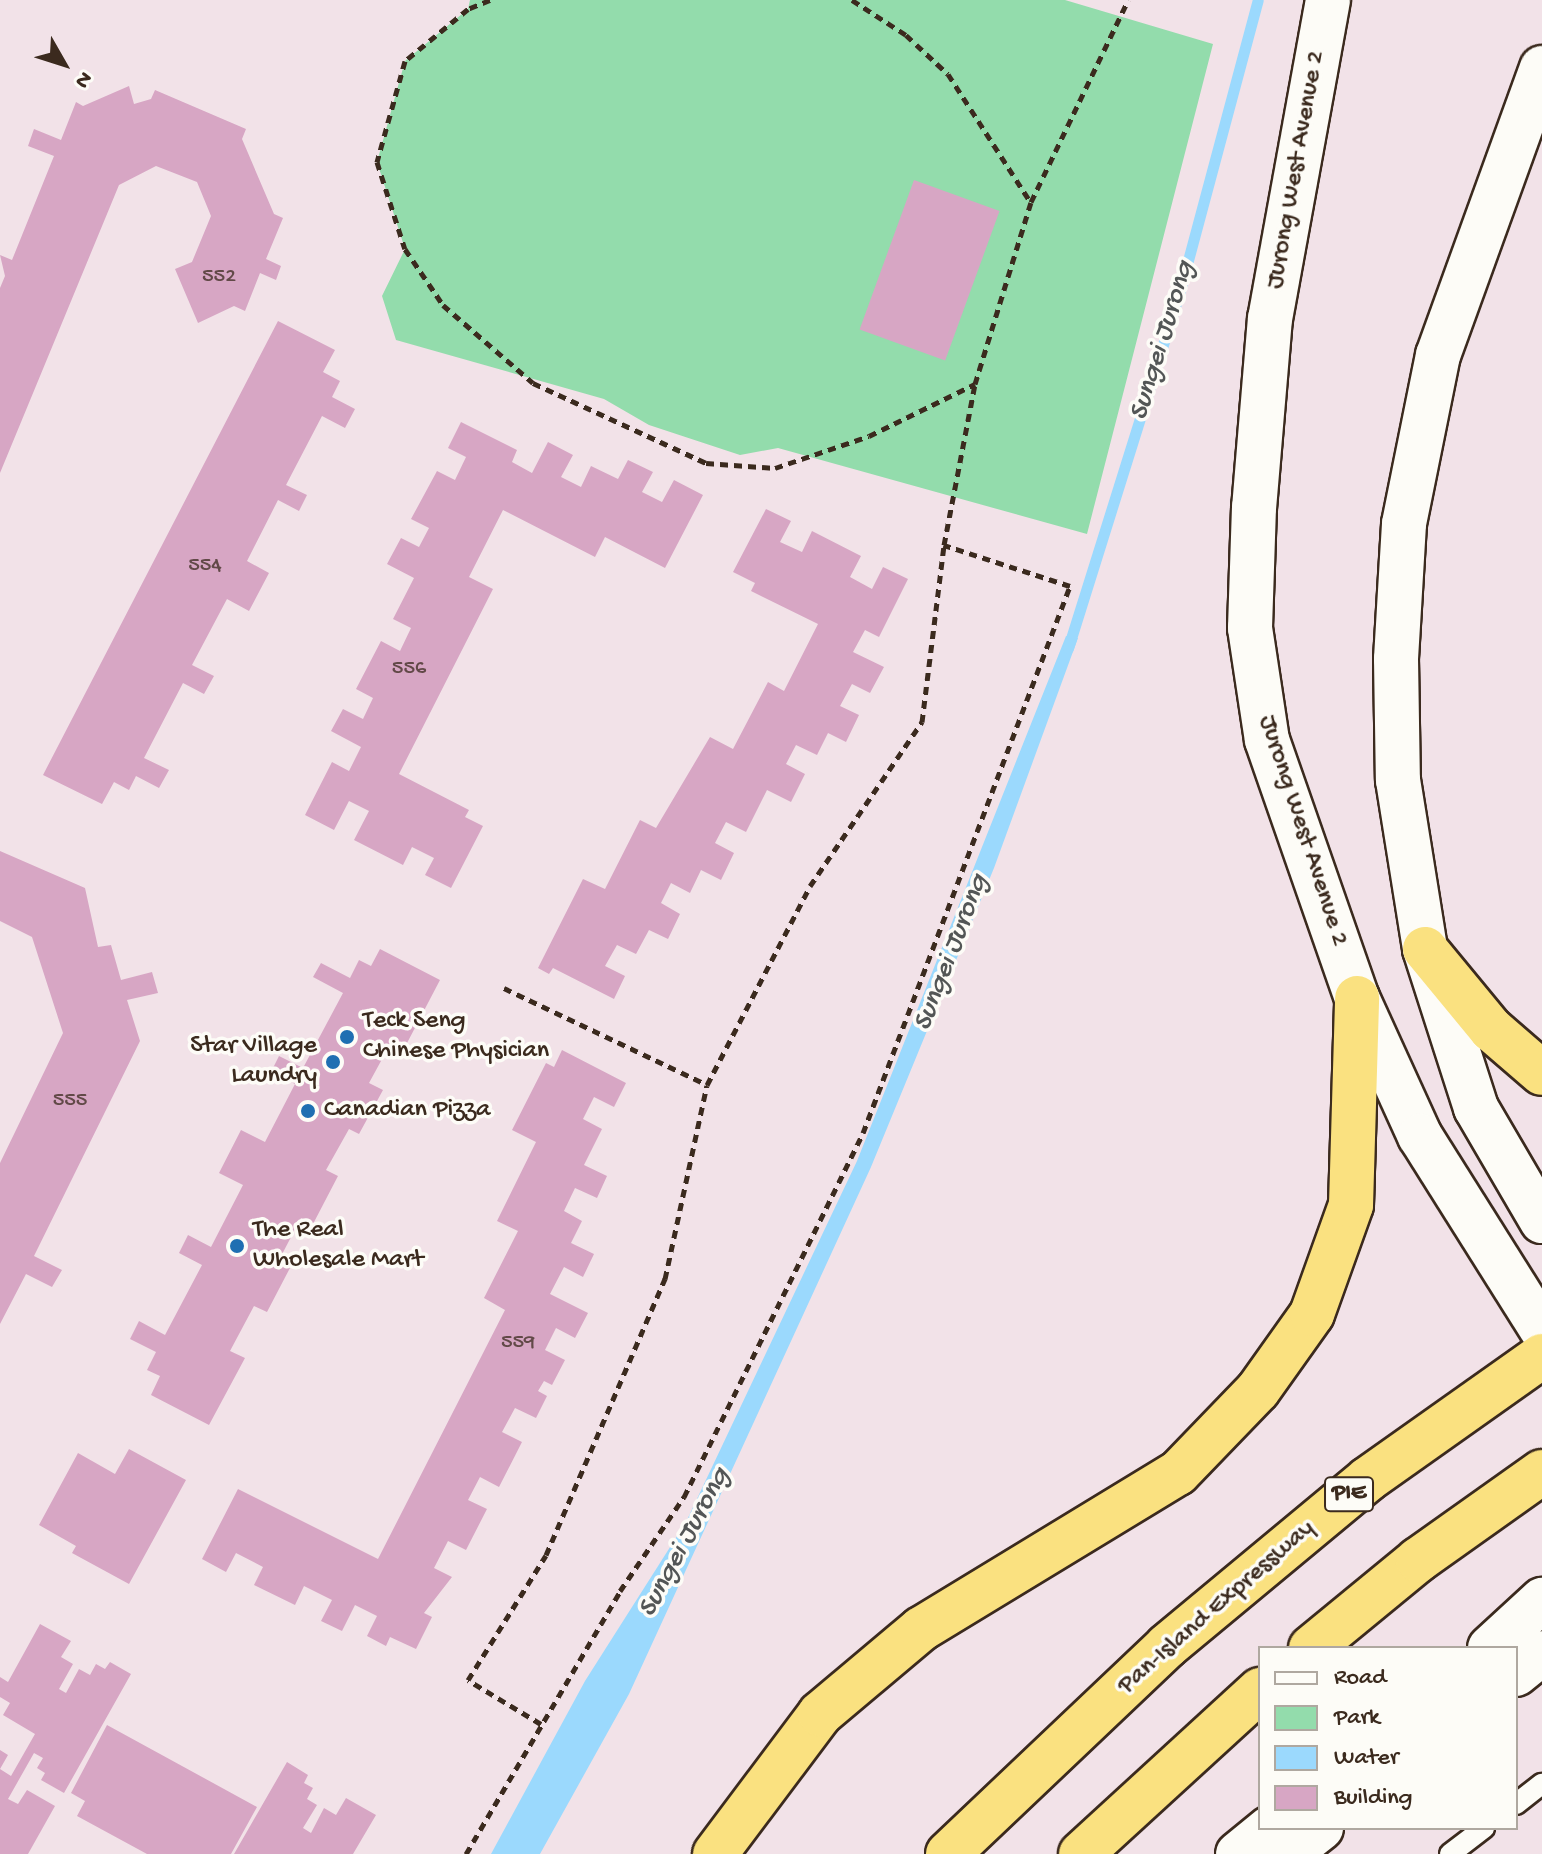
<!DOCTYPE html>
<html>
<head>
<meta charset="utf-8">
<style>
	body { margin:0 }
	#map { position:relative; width:1542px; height:1854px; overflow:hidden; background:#f2e2e8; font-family:"Gochi Hand",sans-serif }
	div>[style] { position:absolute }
	.green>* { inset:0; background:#93dcac }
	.water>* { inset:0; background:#9bd9fd }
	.stream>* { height:11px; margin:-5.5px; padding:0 5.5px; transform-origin:5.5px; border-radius:5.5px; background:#9bd9fd }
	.building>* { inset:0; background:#d7a6c4; transform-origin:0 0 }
	.path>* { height:5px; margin-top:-2.5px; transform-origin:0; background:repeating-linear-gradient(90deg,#3b2a1e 0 8px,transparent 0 14px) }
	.roads { filter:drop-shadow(2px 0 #3b2a1e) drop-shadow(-2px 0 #3b2a1e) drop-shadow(0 2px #3b2a1e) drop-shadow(0 -2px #3b2a1e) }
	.lane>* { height:20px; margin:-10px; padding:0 10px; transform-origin:10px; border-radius:10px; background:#fdfcf7 }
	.secondary>* { height:44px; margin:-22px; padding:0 22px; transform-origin:22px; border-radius:22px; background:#fdfcf7 }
	.highway>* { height:44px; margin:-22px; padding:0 22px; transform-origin:22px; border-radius:22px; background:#fae180 }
	.dots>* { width:22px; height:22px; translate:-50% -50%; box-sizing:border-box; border:4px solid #fdfcf7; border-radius:50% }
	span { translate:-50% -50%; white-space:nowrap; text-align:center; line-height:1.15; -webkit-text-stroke:7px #fdfcf7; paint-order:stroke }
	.number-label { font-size:22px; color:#624948 }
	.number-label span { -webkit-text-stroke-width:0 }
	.shield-label span { padding:2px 6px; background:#fdfcf7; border:2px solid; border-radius:6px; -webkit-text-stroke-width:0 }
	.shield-label { font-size:24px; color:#3b2a1e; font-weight:700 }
	.street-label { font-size:26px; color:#3b2a1e }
	.poi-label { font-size:26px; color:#3b2a1e }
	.left { translate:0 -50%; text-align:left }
	.right { translate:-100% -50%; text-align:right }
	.water-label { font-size:28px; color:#535656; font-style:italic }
	.legend { position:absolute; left:1258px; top:1646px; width:260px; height:184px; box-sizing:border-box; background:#fdfcf7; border:2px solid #afa8a0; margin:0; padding:10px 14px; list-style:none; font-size:24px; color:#3b2a1e }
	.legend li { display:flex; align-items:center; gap:16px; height:40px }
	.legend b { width:40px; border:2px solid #afa8a0 }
	.north { position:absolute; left:24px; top:24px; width:80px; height:80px; -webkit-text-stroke:6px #fdfcf7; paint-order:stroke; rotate:129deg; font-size:22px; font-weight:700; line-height:32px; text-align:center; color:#3b2a1e }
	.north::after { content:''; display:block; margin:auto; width:28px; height:36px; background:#3b2a1e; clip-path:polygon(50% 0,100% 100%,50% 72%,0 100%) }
</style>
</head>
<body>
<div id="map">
	<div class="green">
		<i style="clip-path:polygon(470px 0,1065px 0,1213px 44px,1087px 534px,778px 448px,740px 455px,649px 425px,604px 399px,396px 340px,382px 296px,405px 249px,377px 162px,405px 61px,468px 9px)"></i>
	</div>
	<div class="water">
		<i style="clip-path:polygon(1066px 636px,1078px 638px,994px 868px,871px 1167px,629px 1694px,540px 1854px,491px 1854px,585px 1681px,686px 1522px,857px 1161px)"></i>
	</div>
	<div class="stream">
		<i style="left:1068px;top:648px;width:371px;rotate:-72.6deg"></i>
		<i style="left:1179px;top:294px;width:304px;rotate:-75deg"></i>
	</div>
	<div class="building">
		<i style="clip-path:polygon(129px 86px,134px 104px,151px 99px,155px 90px,246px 129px,242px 139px,274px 214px,283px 218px,266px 259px,281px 266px,276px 280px,260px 273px,245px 311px,234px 306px,198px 323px,175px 269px,192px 262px,211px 216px,197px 182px,156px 166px,119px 185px,0 473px,0 288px,5px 276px,0 255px,12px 260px,54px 156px,28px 146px,34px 129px,61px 140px,76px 102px,83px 106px)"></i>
		<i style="left:914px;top:180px;width:91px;height:159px;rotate:20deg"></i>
		<i style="clip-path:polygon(278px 321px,335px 350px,323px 372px,340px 381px,332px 397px,355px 409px,345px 428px,322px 416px,286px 485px,307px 495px,299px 511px,278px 500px,247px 561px,269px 573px,249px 611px,227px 599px,192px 665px,214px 676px,204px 694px,183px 683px,144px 758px,169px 770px,159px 788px,136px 776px,129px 790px,114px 782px,102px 804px,43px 775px)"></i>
		<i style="clip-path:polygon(461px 422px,517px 450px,512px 462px,532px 473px,548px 442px,573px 455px,561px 477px,581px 487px,591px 466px,618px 479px,628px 460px,653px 472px,642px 492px,662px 502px,674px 480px,703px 495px,665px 568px,605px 537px,595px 557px,503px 510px,469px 577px,493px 589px,399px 774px,469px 810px,465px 817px,483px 826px,451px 888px,425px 875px,434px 858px,412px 847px,403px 865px,354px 840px,369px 811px,349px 801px,334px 830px,305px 815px,332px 762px,349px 771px,361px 747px,331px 731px,343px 709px,363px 719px,373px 698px,356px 689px,381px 641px,400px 651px,411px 628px,393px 619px,414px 578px,387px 564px,401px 538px,419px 547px,429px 528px,411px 519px,437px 471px,455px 480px,466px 457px,448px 448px)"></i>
		<i style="clip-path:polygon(766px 509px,791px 521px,780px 542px,802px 552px,812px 531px,861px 556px,850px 577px,872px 589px,883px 567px,908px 579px,879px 637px,865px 630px,853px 652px,884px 667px,870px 693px,852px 684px,840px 706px,859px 715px,846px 742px,828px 733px,817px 755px,796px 745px,786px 764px,805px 774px,791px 802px,767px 790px,746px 832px,726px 822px,715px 843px,734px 853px,721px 880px,701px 870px,690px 893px,671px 883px,661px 903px,680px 914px,668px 939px,649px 930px,636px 954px,617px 945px,605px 966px,625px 976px,614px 999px,553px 968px,549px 974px,538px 968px,583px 879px,605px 889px,640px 820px,656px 828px,710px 737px,733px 749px,768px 682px,784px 691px,818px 624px,751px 591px,755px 583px,733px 572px)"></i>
		<i style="clip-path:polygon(0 851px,85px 888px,98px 947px,111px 945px,121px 980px,152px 972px,158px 993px,127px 1000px,140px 1041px,34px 1256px,62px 1270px,52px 1287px,26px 1274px,0 1324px,0 1163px,63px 1033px,32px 937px,0 921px)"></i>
		<i style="clip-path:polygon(380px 949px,440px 980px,406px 1045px,393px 1039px,369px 1083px,383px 1090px,359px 1134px,349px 1129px,326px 1170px,338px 1176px,313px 1224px,301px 1218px,279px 1260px,291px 1266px,267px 1312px,254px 1306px,230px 1351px,245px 1358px,209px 1425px,151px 1395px,160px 1376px,147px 1370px,156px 1352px,130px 1339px,139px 1321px,165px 1335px,202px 1265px,179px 1253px,188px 1235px,211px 1247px,243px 1185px,219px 1173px,241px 1130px,265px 1142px,295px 1084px,271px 1072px,279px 1056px,303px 1068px,343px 993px,313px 977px,321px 963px,350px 978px,359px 960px,371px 966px)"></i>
		<i style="clip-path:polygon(562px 1050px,626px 1083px,614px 1107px,594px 1097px,583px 1119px,602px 1129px,584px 1165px,607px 1176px,597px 1198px,575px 1188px,564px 1211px,582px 1221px,571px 1243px,594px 1254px,583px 1277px,564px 1267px,550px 1294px,588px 1313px,575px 1338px,556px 1328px,545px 1350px,565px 1360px,552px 1385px,544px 1381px,538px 1391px,547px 1396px,536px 1418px,515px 1408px,502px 1432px,522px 1442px,499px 1487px,480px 1477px,468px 1500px,487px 1509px,466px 1550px,448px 1541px,434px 1568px,452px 1577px,424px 1613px,432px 1617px,416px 1649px,390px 1637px,386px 1646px,367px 1636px,377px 1616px,355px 1605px,342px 1631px,321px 1621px,332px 1600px,304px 1586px,295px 1605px,254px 1585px,263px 1567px,236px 1553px,226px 1572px,202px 1559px,238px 1489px,378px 1559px,505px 1310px,484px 1298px,518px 1231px,497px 1221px,536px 1142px,512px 1130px,546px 1063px,554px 1067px)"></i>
		<i style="clip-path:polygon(129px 1449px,186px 1480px,129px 1584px,72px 1553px,76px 1546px,39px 1525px,78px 1453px,115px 1474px)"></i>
		<i style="clip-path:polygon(40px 1624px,71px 1641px,61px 1657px,73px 1664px,59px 1689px,66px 1693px,79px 1669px,90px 1675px,96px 1664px,105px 1669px,110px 1662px,131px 1674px,64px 1793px,41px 1780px,45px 1773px,37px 1768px,43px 1758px,34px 1753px,8px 1799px,18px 1804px,27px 1790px,55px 1806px,28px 1854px,0 1854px,0 1750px,8px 1755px,0 1769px,11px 1776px,35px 1734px,3px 1715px,10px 1703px,0 1697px,0 1677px,8px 1682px)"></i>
		<i style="clip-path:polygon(107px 1725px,257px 1807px,231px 1854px,147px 1854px,77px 1816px,85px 1801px,71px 1793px)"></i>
		<i style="clip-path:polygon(287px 1762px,308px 1775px,304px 1783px,313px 1788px,307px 1799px,317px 1805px,303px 1828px,311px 1833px,324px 1808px,336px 1815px,346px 1798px,376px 1815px,353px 1854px,234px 1854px)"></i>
	</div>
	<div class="path">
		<i style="left:490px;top:0;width:24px;rotate:158deg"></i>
		<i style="left:468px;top:9px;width:82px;rotate:140.5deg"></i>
		<i style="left:405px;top:61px;width:105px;rotate:105.5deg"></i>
		<i style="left:377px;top:162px;width:91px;rotate:72.2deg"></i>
		<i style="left:405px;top:249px;width:68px;rotate:55.8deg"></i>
		<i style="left:443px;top:305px;width:119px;rotate:40.9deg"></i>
		<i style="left:533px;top:383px;width:191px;rotate:24.8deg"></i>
		<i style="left:706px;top:463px;width:69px;rotate:4.1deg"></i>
		<i style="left:775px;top:468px;width:99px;rotate:-18.8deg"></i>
		<i style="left:869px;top:436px;width:118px;rotate:-26.1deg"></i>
		<i style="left:852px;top:0;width:64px;rotate:32.9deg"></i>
		<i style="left:906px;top:35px;width:57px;rotate:42.9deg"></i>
		<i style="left:948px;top:74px;width:151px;rotate:57.2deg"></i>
		<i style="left:504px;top:988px;width:225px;rotate:25.5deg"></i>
		<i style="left:541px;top:1724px;width:85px;rotate:-148.9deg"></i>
		<i style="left:468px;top:1680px;width:147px;rotate:-58deg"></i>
		<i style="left:546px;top:1555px;width:301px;rotate:-66.7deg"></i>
		<i style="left:665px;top:1279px;width:198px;rotate:-77.8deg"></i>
		<i style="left:707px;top:1085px;width:224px;rotate:-62.6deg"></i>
		<i style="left:810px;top:886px;width:199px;rotate:-55.7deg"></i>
		<i style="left:922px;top:722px;width:178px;rotate:-82.9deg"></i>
		<i style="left:466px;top:1854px;width:305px;rotate:-59.6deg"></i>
		<i style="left:620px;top:1591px;width:114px;rotate:-55.8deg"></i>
		<i style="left:684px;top:1497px;width:406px;rotate:-63.8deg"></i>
		<i style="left:863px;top:1133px;width:585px;rotate:-69.27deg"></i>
		<i style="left:1070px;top:586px;width:133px;rotate:-162deg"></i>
		<i style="left:944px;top:545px;width:164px;rotate:-79.1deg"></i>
		<i style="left:975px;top:384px;width:190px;rotate:-72.9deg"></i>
		<i style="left:1031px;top:202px;width:224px;rotate:-64.3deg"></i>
	</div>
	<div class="roads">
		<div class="lane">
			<i style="left:1516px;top:1804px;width:33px;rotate:-38deg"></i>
			<i style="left:1450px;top:1854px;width:43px;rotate:-37.4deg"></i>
		</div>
		<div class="secondary">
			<i style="left:1328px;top:0;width:323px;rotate:100.3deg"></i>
			<i style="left:1270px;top:318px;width:190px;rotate:94.8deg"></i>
			<i style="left:1254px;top:507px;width:121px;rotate:91.9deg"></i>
			<i style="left:1250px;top:628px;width:113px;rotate:81.4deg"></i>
			<i style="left:1267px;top:740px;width:273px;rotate:70.8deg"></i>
			<i style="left:1357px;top:998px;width:152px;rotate:65.5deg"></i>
			<i style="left:1420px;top:1136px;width:229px;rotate:57.8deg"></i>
			<i style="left:1542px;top:68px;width:305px;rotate:109.9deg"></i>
			<i style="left:1438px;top:355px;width:172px;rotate:101.4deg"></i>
			<i style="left:1404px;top:524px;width:135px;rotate:93.4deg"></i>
			<i style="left:1396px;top:659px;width:121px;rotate:89.1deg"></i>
			<i style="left:1398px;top:780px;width:171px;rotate:80.9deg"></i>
			<i style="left:1425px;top:949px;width:167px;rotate:72.2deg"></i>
			<i style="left:1476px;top:1108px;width:131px;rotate:59.7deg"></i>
			<i style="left:1490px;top:1648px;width:71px;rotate:-42.7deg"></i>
			<i style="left:1516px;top:1674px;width:33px;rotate:-39deg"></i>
			<i style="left:1238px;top:1854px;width:41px;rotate:-39.1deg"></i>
			<i style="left:1288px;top:1854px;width:42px;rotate:-38.2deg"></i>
		</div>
		<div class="highway">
			<i style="left:1425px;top:949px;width:104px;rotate:50.5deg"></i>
			<i style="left:1491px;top:1029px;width:67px;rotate:40.8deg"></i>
			<i style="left:1311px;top:1648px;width:139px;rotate:-39.4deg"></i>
			<i style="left:1418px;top:1560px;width:152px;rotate:-35.4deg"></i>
			<i style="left:715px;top:1854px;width:175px;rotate:-53.1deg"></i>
			<i style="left:820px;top:1714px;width:132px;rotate:-40.1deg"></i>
			<i style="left:921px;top:1629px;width:301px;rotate:-31.3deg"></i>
			<i style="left:1178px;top:1473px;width:115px;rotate:-46.1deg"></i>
			<i style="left:1258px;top:1390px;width:93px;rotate:-54.6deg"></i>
			<i style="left:1312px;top:1314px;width:116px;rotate:-70.3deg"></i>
			<i style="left:1351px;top:1205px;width:207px;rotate:-88.3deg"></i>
			<i style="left:948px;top:1854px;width:302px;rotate:-43.5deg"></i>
			<i style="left:1167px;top:1646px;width:261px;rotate:-39.7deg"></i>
			<i style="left:1368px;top:1479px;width:213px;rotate:-35.3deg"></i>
			<i style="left:1081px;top:1854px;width:243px;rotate:-42.5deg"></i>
		</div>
	</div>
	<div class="dots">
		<i style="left:347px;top:1037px;background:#1f6fb2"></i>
		<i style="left:333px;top:1062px;background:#1f6fb2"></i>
		<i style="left:308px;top:1111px;background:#1f6fb2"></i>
		<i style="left:237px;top:1246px;background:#1f6fb2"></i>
	</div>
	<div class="number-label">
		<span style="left:219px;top:278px">552</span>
		<span style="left:205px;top:567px">554</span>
		<span style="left:409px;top:670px">556</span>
		<span style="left:70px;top:1102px">555</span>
		<span style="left:518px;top:1344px">559</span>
	</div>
	<div class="shield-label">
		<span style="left:1349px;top:1494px">PIE</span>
	</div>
	<div class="street-label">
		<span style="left:1297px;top:170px;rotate:-80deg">Jurong West Avenue 2</span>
		<span style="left:1302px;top:831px;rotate:72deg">Jurong West Avenue 2</span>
		<span style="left:1217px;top:1608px;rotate:-41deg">Pan-Island Expressway</span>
	</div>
	<div class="poi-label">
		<span class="left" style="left:363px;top:1037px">Teck Seng<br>Chinese Physician</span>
		<span class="right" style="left:317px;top:1062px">Star Village<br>Laundry</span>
		<span class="left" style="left:324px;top:1111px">Canadian Pizza</span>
		<span class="left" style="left:253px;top:1246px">The Real<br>Wholesale Mart</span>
	</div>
	<div class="water-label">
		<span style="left:1163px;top:341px;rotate:-73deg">Sungei Jurong</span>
		<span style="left:952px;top:953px;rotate:-69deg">Sungei Jurong</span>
		<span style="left:685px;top:1543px;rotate:-62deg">Sungei Jurong</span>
	</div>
	<ul class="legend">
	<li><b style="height:10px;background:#fdfcf7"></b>Road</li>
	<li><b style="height:22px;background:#93dcac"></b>Park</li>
	<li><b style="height:22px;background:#9bd9fd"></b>Water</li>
	<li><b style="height:22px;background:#d7a6c4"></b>Building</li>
	</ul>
	<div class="north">N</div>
</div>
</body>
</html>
